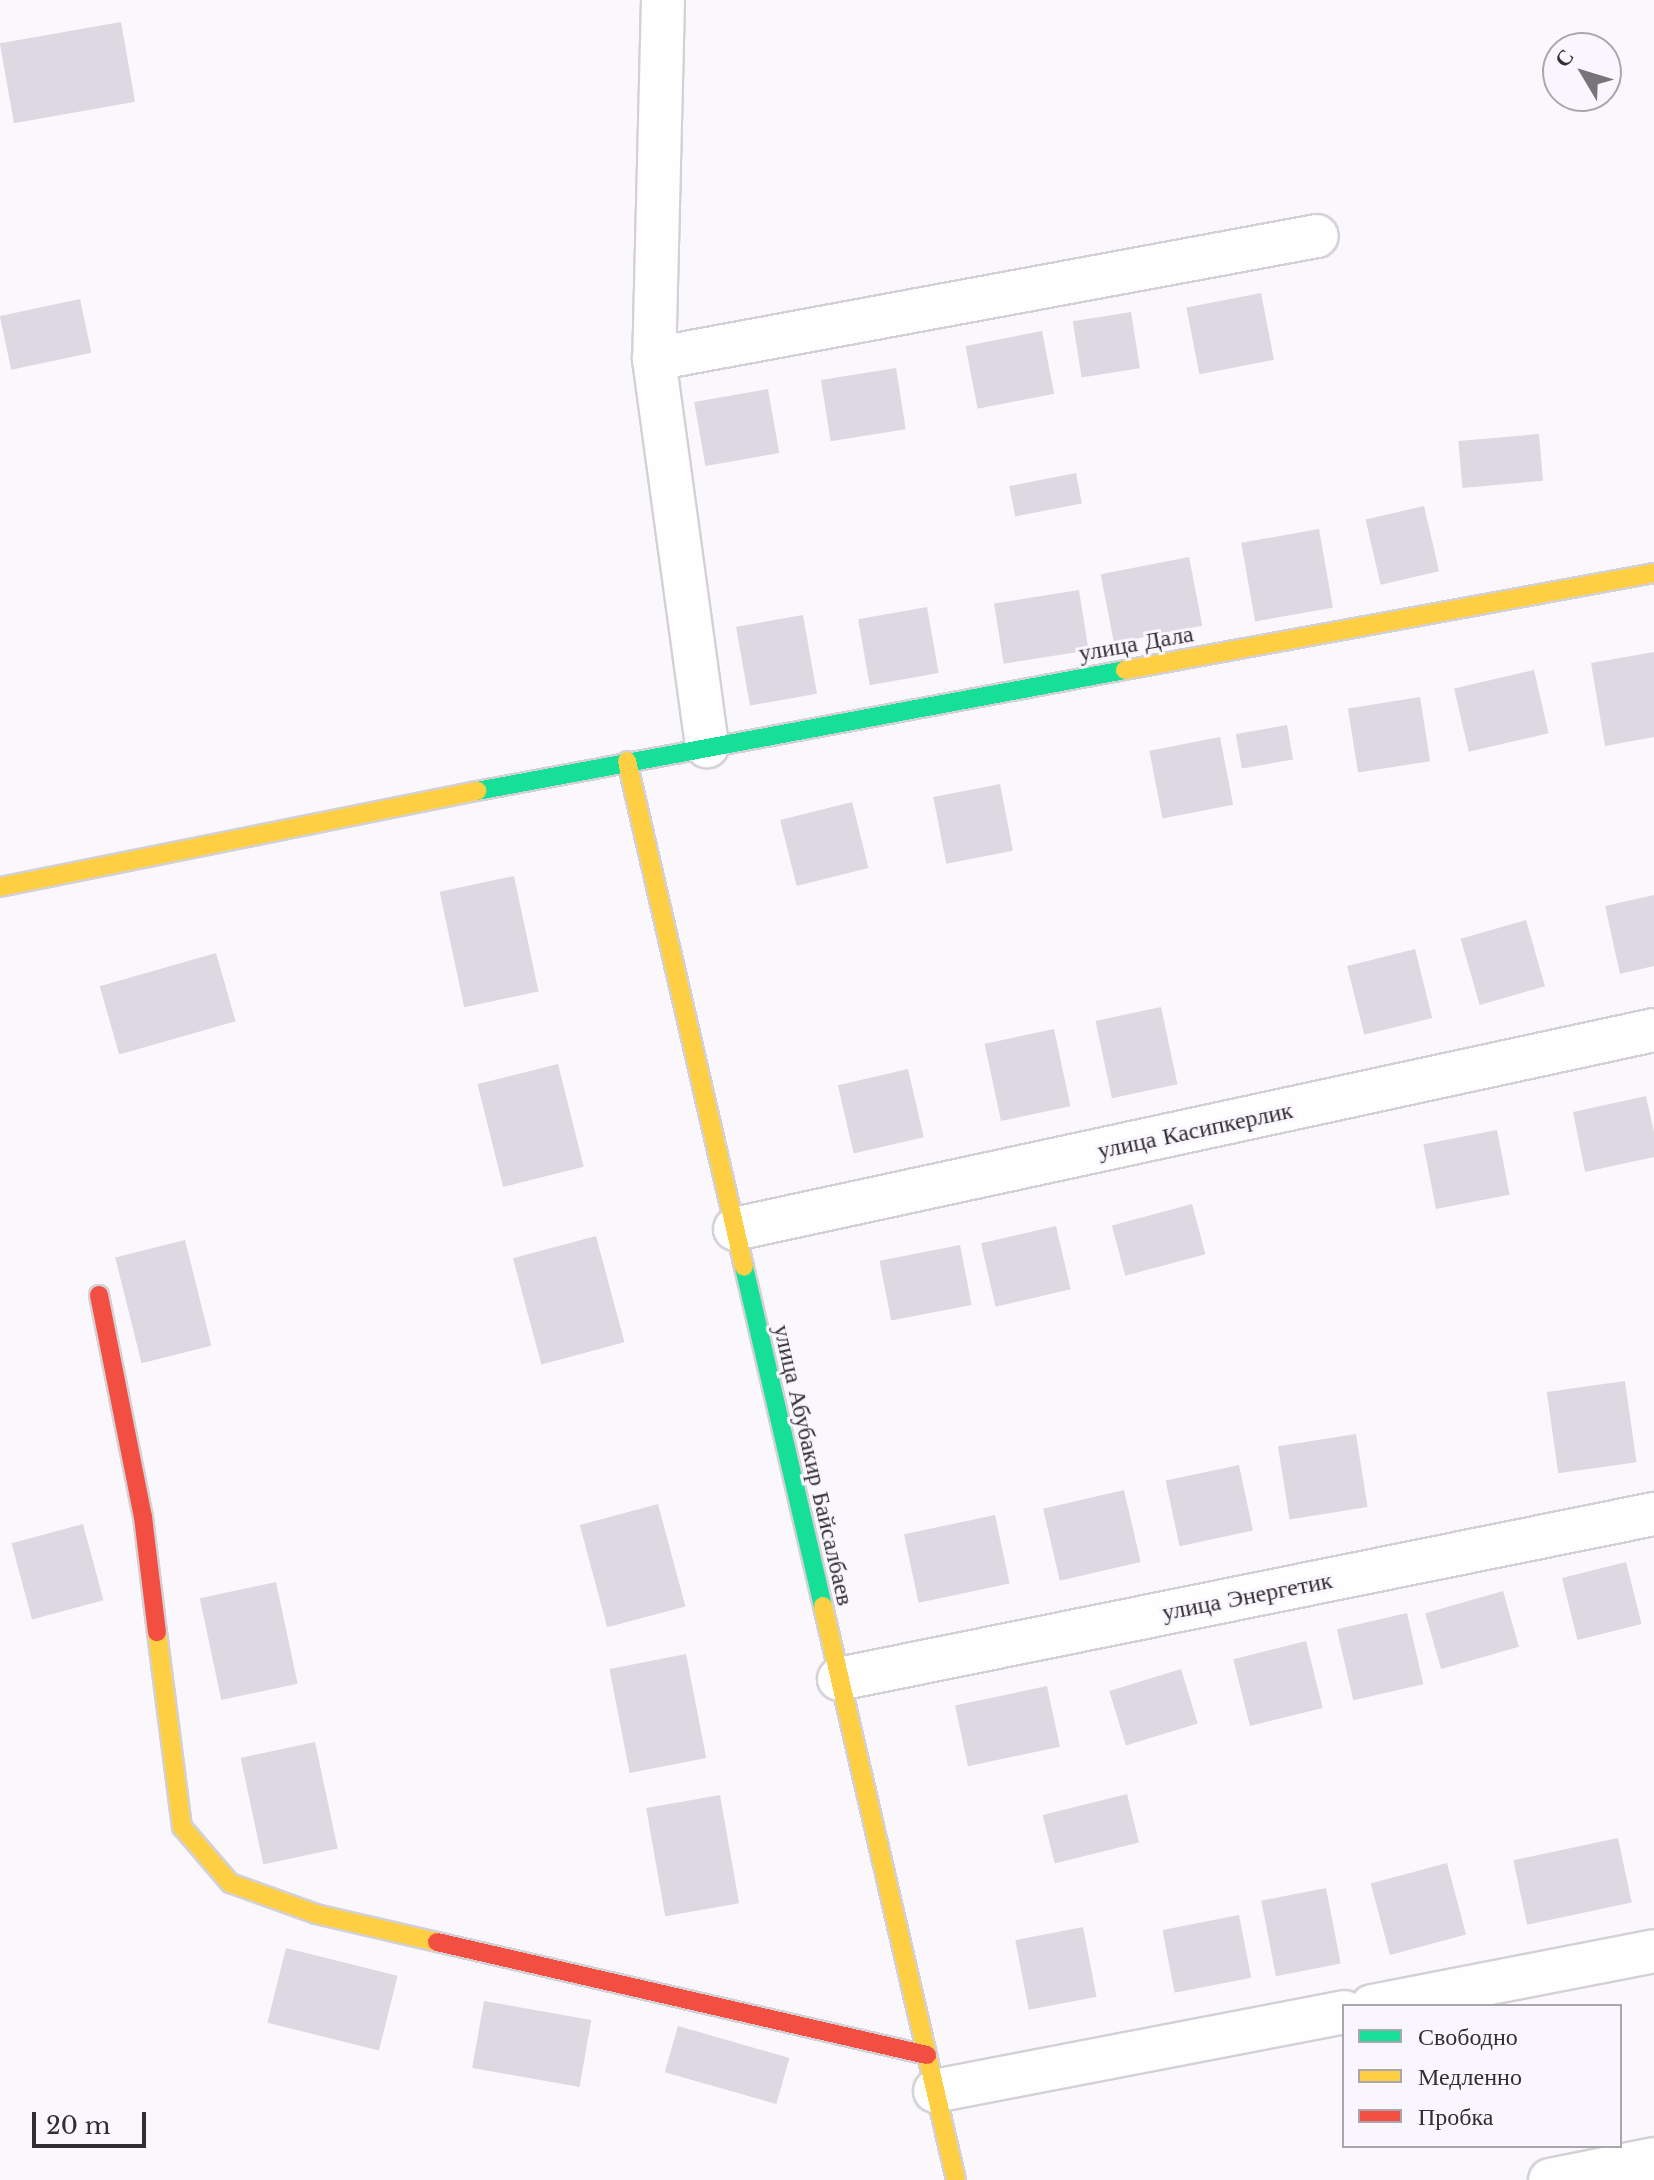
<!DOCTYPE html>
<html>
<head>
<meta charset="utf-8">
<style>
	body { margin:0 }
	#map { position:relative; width:1654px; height:2180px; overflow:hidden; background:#faf8fd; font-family:"Libre Baskerville",serif }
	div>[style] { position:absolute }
	.building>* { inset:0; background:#ddd9e2; transform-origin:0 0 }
	.roads { filter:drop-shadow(2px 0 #d3d1d5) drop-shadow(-2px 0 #d3d1d5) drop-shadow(0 2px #d3d1d5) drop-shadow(0 -2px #d3d1d5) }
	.street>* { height:42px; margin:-21px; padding:0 21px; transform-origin:21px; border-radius:21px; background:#fefeff }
	.fast>* { height:18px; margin:-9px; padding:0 9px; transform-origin:9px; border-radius:9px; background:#16e098 }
	.slow>* { height:18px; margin:-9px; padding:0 9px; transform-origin:9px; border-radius:9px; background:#ffcf43 }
	.jam>* { height:18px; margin:-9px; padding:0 9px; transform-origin:9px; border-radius:9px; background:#f24e42 }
	span { translate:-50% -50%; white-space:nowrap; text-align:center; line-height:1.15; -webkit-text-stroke:6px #faf6ff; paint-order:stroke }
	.street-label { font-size:24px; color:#312f33 }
	.legend { position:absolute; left:1342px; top:2004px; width:280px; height:144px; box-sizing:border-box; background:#faf6ff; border:2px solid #aaa6ad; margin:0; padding:10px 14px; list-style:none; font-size:24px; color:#312f33 }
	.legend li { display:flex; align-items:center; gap:16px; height:40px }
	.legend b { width:40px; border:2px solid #aaa6ad }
	.north { position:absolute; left:1542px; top:32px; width:80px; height:80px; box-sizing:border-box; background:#faf6ff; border:2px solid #aaa6ad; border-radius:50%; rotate:308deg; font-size:22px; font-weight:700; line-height:32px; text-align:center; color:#312f33 }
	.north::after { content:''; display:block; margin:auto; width:28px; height:36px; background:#77757a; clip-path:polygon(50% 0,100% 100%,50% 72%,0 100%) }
	.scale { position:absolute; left:32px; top:2112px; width:114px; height:36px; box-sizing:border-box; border:4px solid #312f33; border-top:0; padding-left:10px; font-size:24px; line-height:28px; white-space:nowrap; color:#312f33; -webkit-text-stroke:6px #faf6ff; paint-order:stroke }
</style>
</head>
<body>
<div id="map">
	<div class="building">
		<i style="left:121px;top:22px;width:81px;height:123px;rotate:80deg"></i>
		<i style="left:1261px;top:293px;width:68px;height:76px;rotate:79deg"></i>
		<i style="left:80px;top:299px;width:55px;height:82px;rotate:78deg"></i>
		<i style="left:1131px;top:312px;width:57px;height:59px;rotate:81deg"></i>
		<i style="left:1042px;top:331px;width:64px;height:78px;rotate:79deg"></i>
		<i style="left:896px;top:368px;width:62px;height:76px;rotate:81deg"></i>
		<i style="left:768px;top:389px;width:65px;height:75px;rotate:80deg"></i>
		<i style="left:1539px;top:434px;width:47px;height:81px;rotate:85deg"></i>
		<i style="left:1076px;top:473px;width:31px;height:68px;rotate:79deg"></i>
		<i style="left:1424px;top:506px;width:67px;height:60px;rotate:77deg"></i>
		<i style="left:1319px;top:529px;width:80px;height:79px;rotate:80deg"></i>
		<i style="left:1189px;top:557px;width:70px;height:90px;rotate:79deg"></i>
		<i style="left:1079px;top:590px;width:61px;height:86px;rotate:81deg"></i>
		<i style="left:927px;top:607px;width:67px;height:70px;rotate:80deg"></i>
		<i style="left:803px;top:615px;width:80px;height:68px;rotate:80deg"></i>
		<i style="clip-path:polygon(1654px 652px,1654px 737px,1605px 746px,1591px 663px)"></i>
		<i style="left:1534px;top:670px;width:65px;height:82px;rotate:77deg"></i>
		<i style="left:1420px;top:697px;width:65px;height:73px;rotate:81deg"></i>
		<i style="left:1287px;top:725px;width:35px;height:52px;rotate:80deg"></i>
		<i style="left:1220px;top:737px;width:69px;height:72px;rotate:79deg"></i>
		<i style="left:1000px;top:784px;width:68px;height:68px;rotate:79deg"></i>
		<i style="left:852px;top:802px;width:68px;height:74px;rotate:76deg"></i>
		<i style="left:514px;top:876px;width:118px;height:76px;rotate:78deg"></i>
		<i style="clip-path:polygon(1654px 895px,1654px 966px,1620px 974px,1605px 906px)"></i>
		<i style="left:1526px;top:920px;width:69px;height:68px;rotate:74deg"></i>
		<i style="left:1415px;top:949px;width:71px;height:70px;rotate:76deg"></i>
		<i style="left:216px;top:953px;width:71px;height:121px;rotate:74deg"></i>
		<i style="left:1161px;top:1007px;width:79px;height:67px;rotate:78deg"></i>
		<i style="left:1054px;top:1029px;width:79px;height:71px;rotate:78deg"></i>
		<i style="left:558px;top:1064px;width:106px;height:83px;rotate:76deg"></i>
		<i style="left:908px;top:1069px;width:70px;height:72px;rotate:77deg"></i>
		<i style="clip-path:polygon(1646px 1096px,1654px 1132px,1654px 1157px,1585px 1172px,1573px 1112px)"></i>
		<i style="left:1497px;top:1130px;width:66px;height:75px;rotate:79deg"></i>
		<i style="left:1192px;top:1204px;width:52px;height:83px;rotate:75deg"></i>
		<i style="left:1056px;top:1226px;width:65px;height:77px;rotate:77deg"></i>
		<i style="left:596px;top:1236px;width:110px;height:86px;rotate:75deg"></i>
		<i style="left:185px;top:1240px;width:109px;height:72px;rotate:76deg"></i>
		<i style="left:960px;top:1245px;width:61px;height:82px;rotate:79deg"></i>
		<i style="left:1625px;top:1381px;width:82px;height:79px;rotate:82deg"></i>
		<i style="left:1356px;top:1434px;width:74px;height:79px;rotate:81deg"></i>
		<i style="left:1239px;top:1465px;width:67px;height:75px;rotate:78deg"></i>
		<i style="left:1124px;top:1490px;width:74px;height:83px;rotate:77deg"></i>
		<i style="left:658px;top:1504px;width:106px;height:81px;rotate:75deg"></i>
		<i style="left:995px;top:1515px;width:70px;height:93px;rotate:78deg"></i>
		<i style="left:83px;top:1524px;width:79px;height:74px;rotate:75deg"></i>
		<i style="left:1626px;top:1562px;width:64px;height:66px;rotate:76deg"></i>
		<i style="left:276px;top:1582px;width:104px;height:78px;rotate:78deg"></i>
		<i style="left:1503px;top:1591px;width:58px;height:81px;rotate:74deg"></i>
		<i style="left:1407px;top:1613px;width:73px;height:72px;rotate:77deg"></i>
		<i style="left:1306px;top:1641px;width:69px;height:75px;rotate:76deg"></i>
		<i style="left:686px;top:1654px;width:106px;height:78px;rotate:79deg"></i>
		<i style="left:1181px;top:1669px;width:57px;height:75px;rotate:73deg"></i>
		<i style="left:1047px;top:1686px;width:62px;height:94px;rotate:78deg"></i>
		<i style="left:315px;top:1742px;width:109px;height:76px;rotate:78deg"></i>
		<i style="left:1127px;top:1794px;width:50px;height:87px;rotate:76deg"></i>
		<i style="left:720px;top:1795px;width:110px;height:75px;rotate:80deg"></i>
		<i style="left:1618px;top:1838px;width:66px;height:107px;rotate:78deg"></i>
		<i style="left:1447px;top:1863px;width:74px;height:79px;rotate:75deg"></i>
		<i style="left:1326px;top:1888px;width:77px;height:66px;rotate:79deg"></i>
		<i style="left:1239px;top:1915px;width:64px;height:78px;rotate:79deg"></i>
		<i style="left:1083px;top:1927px;width:71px;height:69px;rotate:79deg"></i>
		<i style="left:286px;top:1948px;width:115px;height:77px;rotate:14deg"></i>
		<i style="left:484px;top:2001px;width:109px;height:68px;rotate:10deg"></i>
		<i style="left:678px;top:2026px;width:116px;height:48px;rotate:16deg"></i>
	</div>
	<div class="roads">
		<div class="street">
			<i style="left:663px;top:0;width:359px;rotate:91.4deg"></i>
			<i style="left:654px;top:359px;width:391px;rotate:82.2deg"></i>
			<i style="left:654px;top:359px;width:674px;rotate:-10.51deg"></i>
			<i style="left:735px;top:1229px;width:940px;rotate:-12.22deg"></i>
			<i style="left:839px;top:1679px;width:832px;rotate:-11.45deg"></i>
			<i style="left:1372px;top:2006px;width:287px;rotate:-11deg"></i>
			<i style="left:935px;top:2091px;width:417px;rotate:-10.9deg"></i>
			<i style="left:1550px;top:2180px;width:106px;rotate:-11.4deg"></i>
		</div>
		<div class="fast">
			<i style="left:477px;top:791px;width:659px;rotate:-10.58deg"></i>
			<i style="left:744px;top:1267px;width:348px;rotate:76.9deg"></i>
		</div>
		<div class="slow">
			<i style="left:1125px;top:670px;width:538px;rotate:-10.39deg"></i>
			<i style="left:627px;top:761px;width:519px;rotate:76.98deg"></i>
			<i style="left:0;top:887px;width:487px;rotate:-11.4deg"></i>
			<i style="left:823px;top:1606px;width:589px;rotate:76.95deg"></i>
			<i style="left:157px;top:1632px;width:197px;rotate:82.7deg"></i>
			<i style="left:182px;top:1827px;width:74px;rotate:49.4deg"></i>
			<i style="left:230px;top:1883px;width:91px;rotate:19.8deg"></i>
			<i style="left:316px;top:1914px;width:124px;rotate:13deg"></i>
		</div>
		<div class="jam">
			<i style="left:99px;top:1295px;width:226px;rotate:78.8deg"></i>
			<i style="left:143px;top:1517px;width:116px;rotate:83.1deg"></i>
			<i style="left:437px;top:1942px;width:503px;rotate:12.99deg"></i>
		</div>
	</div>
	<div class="street-label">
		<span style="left:1136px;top:643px;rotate:-10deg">улица Дала</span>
		<span style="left:1195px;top:1130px;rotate:-12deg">улица Касипкерлик</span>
		<span style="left:814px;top:1465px;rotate:77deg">улица Абубакир Байсалбаев</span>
		<span style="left:1247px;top:1596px;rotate:-11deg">улица Энергетик</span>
	</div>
	<ul class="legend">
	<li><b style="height:10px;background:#16e098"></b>Свободно</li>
	<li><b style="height:10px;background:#ffcf43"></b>Медленно</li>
	<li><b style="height:10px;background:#f24e42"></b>Пробка</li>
	</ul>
	<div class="north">С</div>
	<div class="scale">20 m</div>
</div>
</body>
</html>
